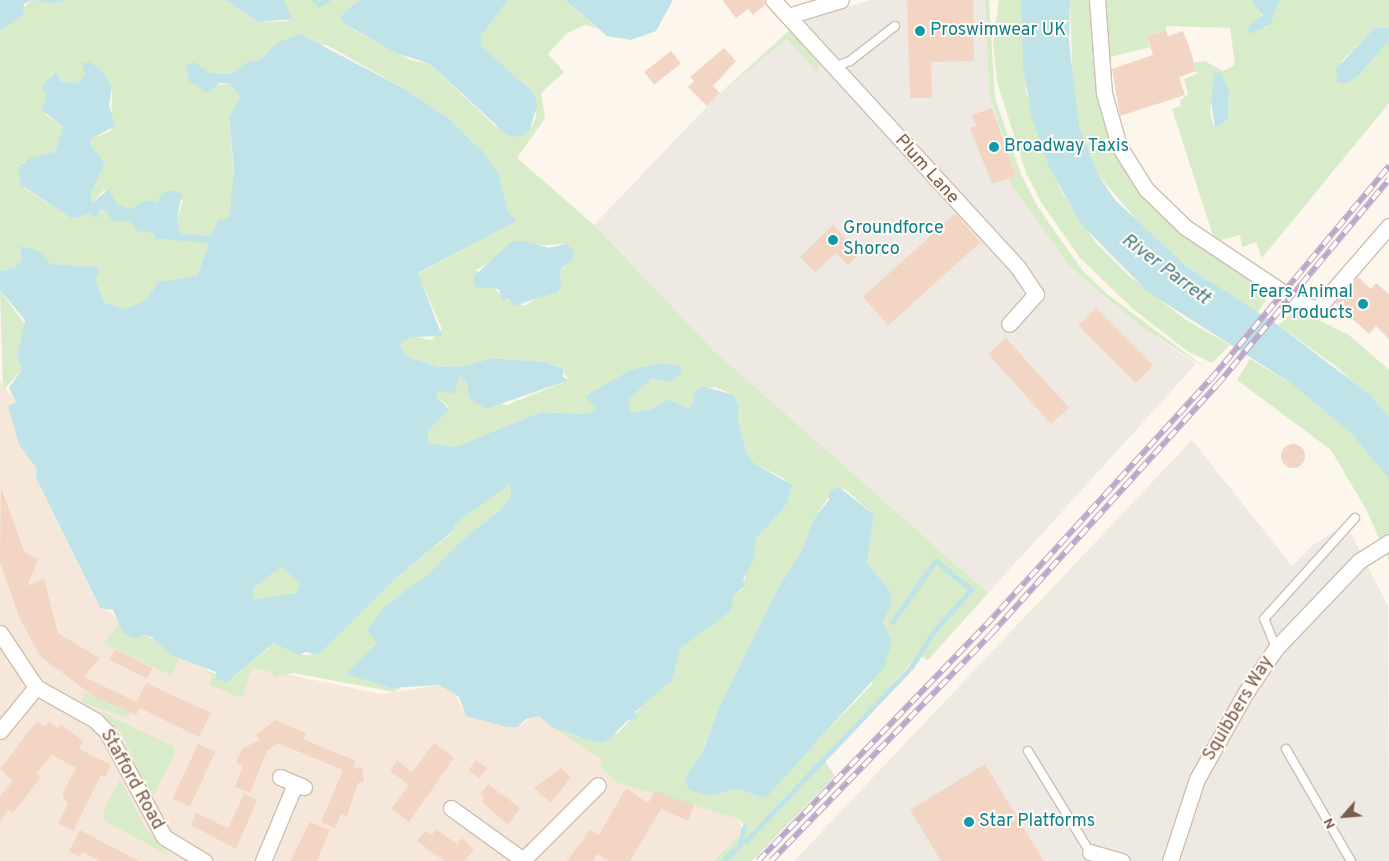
<!DOCTYPE html>
<html>
<head>
<meta charset="utf-8">
<style>
	body { margin:0 }
	#map { position:relative; width:1389px; height:861px; overflow:hidden; background:#fdf6ec; font-family:Overpass,sans-serif }
	div>[style] { position:absolute }
	.residential>* { inset:0; background:#f5e8da }
	.industrial>* { inset:0; background:#efe9e4 }
	.green>* { inset:0; background:#d8ecc9 }
	.water>* { inset:0; background:#bfe3e8 }
	.stream>* { height:4.5px; margin:-2.25px; padding:0 2.25px; transform-origin:2.25px; border-radius:2.25px; background:#bfe3e8 }
	.building>* { inset:0; background:#f3d5c3; transform-origin:0 0 }
	.round { border-radius:50% }
	.roads { filter:drop-shadow(1px 0 #d1beb0) drop-shadow(-1px 0 #d1beb0) drop-shadow(0 1px #d1beb0) drop-shadow(0 -1px #d1beb0) }
	.service>* { height:8px; margin:-4px; padding:0 4px; transform-origin:4px; border-radius:4px; background:#fff }
	.minor>* { height:15px; margin:-7.5px; padding:0 7.5px; transform-origin:7.5px; border-radius:7.5px; background:#fff }
	.rail>* { height:5.5px; margin-top:-2.75px; transform-origin:0; background:repeating-linear-gradient(90deg,#fffaf3 0 11px,#b9a8c9 0 22px); box-sizing:border-box; border-block:1px solid #b9a8c9 }
	.dots>* { width:14px; height:14px; translate:-50% -50%; box-sizing:border-box; border:2px solid #fffaf3; border-radius:50% }
	span { translate:-50% -50%; white-space:nowrap; text-align:center; line-height:1.15; -webkit-text-stroke:4px #fffaf3; paint-order:stroke }
	.culture-label { font-size:18px; color:#0d838f }
	.left { translate:0 -50%; text-align:left }
	.right { translate:-100% -50%; text-align:right }
	.street-label { font-size:18px; color:#7a5c4d }
	.water-label { font-size:19px; color:#437c86; font-style:italic }
	.north { position:absolute; left:1319px; top:791px; width:50px; height:50px; -webkit-text-stroke:4px #fffaf3; paint-order:stroke; rotate:243deg; font-size:14px; font-weight:700; line-height:20px; text-align:center; color:#7a5c4d }
	.north::after { content:''; display:block; margin:auto; width:18px; height:22px; background:#7a5c4d; clip-path:polygon(50% 0,100% 100%,50% 72%,0 100%) }
</style>
</head>
<body>
<div id="map">
	<div class="residential">
		<i style="clip-path:polygon(0 381px,16px 402px,8px 406px,19px 445px,37px 469px,36px 479px,95px 599px,120px 621px,104px 643px,172px 676px,179px 657px,203px 667px,241px 698px,252px 667px,381px 694px,440px 685px,454px 692px,463px 711px,475px 718px,506px 727px,521px 726px,532px 716px,542px 717px,601px 759px,600px 767px,616px 781px,739px 819px,743px 833px,723px 861px,0 861px)"></i>
	</div>
	<div class="industrial">
		<i style="clip-path:polygon(871px 0,985px 0,989px 93px,1016px 176px,1011px 185px,1070px 267px,1143px 328px,1196px 364px,988px 593px,699px 338px,594px 225px,718px 95px,787px 39px,800px 21px)"></i>
		<i style="clip-path:polygon(1192px 440px,1292px 566px,1313px 545px,1346px 524px,1388px 606px,1389px 861px,794px 861px)"></i>
	</div>
	<div class="green">
		<i style="clip-path:polygon(evenodd,31px 0,53px 4px,68px 0,224px 0,259px 22px,289px 21px,284px 0,359px 0,340px 17px,354px 30px,410px 60px,430px 64px,495px 126px,520px 137px,530px 130px,536px 118px,534px 93px,482px 48px,481px 36px,508px 0,565px 0,597px 28px,585px 25px,566px 34px,548px 54px,564px 72px,541px 93px,545px 118px,517px 158px,594px 225px,713px 350px,988px 593px,928px 660px,918px 655px,824px 760px,835px 776px,752px 861px,714px 861px,741px 834px,744px 826px,739px 819px,616px 782px,600px 767px,601px 759px,552px 727px,582px 738px,618px 733px,675px 669px,681px 648px,727px 614px,734px 595px,742px 590px,756px 539px,787px 504px,785px 479px,755px 464px,747px 454px,738px 420px,739px 405px,732px 394px,715px 387px,695px 391px,692px 405px,687px 408px,669px 399px,649px 410px,631px 413px,629px 400px,652px 378px,669px 382px,683px 372px,658px 363px,630px 370px,588px 394px,596px 409px,589px 414px,541px 412px,455px 447px,428px 443px,428px 431px,449px 407px,436px 396px,438px 392px,457px 383px,459px 376px,466px 381px,469px 398px,507px 405px,569px 380px,559px 366px,546px 362px,491px 358px,466px 366px,439px 367px,406px 356px,400px 344px,411px 336px,432px 340px,442px 329px,418px 274px,516px 221px,508px 212px,499px 175px,471px 140px,405px 89px,327px 45px,277px 43px,260px 60px,231px 74px,211px 74px,199px 66px,195px 80px,200px 88px,229px 83px,240px 96px,229px 117px,234px 182px,229px 218px,218px 221px,211px 236px,180px 233px,177px 219px,183px 201px,170px 190px,161px 194px,157px 204px,145px 200px,131px 209px,116px 204px,104px 190px,92px 203px,91px 193px,105px 163px,90px 144px,91px 139px,111px 131px,112px 87px,85px 73px,78px 84px,64px 83px,51px 74px,46px 115px,63px 127px,55px 152px,23px 162px,24px 188px,72px 219px,105px 210px,119px 221px,131px 221px,153px 233px,156px 239px,209px 242px,197px 276px,158px 282px,147px 299px,125px 309px,105px 303px,95px 280px,100px 270px,96px 267px,51px 264px,38px 250px,19px 247px,22px 260px,17px 267px,0 271px,0 31px,31px 0,566px 244px,566px 266px,559px 271px,562px 283px,558px 292px,548px 292px,524px 306px,502px 296px,476px 270px,500px 256px,506px 247px,566px 244px,31px 0,835px 488px,845px 489px,874px 515px,867px 563px,890px 591px,892px 603px,883px 623px,872px 684px,763px 798px,738px 789px,710px 796px,688px 788px,718px 710px,776px 592px,803px 548px,813px 520px,835px 488px)"></i>
		<i style="clip-path:polygon(985px 0,989px 0,995px 98px,1021px 174px,1038px 207px,1082px 270px,1107px 294px,1207px 369px,1143px 328px,1070px 267px,1011px 185px,1009px 179px,1016px 176px,989px 93px)"></i>
		<i style="clip-path:polygon(999px 0,1021px 0,1026px 92px,1060px 189px,1096px 243px,1128px 275px,1186px 320px,1230px 345px,1212px 363px,1187px 351px,1132px 308px,1080px 258px,1041px 202px,1026px 173px,997px 82px,993px 43px)"></i>
		<i style="clip-path:polygon(1070px 0,1094px 0,1094px 43px,1133px 177px,1271px 292px,1257px 314px,1187px 267px,1148px 233px,1098px 175px,1079px 126px,1073px 93px)"></i>
		<i style="clip-path:polygon(evenodd,1101px 0,1251px 0,1263px 11px,1257px 24px,1267px 28px,1280px 0,1389px 0,1389px 28px,1375px 27px,1341px 62px,1341px 83px,1357px 77px,1389px 41px,1389px 103px,1262px 258px,1256px 242px,1242px 247px,1240px 235px,1215px 242px,1172px 109px,1181px 106px,1180px 101px,1188px 94px,1184px 79px,1197px 74px,1193px 63px,1205px 61px,1223px 71px,1235px 65px,1230px 28px,1166px 26px,1166px 30px,1147px 36px,1150px 47px,1106px 58px,1101px 0,1214px 74px,1229px 90px,1228px 119px,1214px 127px,1210px 114px,1214px 74px)"></i>
		<i style="clip-path:polygon(790px 30px,818px 63px,819px 75px,787px 39px,718px 95px)"></i>
		<i style="clip-path:polygon(0 290px,26px 326px,17px 356px,22px 369px,3px 391px)"></i>
		<i style="clip-path:polygon(1297px 309px,1349px 335px,1389px 370px,1389px 417px,1337px 367px,1278px 325px)"></i>
		<i style="clip-path:polygon(1250px 359px,1292px 384px,1352px 434px,1380px 466px,1389px 479px,1389px 561px,1367px 511px,1331px 450px,1237px 380px)"></i>
		<i style="clip-path:polygon(510px 484px,511px 497px,499px 511px,462px 540px,429px 575px,386px 605px,370px 633px,377px 643px,346px 674px,400px 688px,394px 692px,293px 673px,274px 678px,272px 672px,252px 668px,242px 698px,209px 685px,212px 675px,202px 669px,231px 679px,275px 643px,302px 655px,318px 654px,396px 578px,452px 533px,455px 524px)"></i>
		<i style="clip-path:polygon(282px 565px,300px 584px,296px 593px,254px 599px,253px 588px)"></i>
		<i style="clip-path:polygon(120px 621px,122px 627px,159px 641px,179px 657px,172px 676px,104px 643px)"></i>
		<i style="clip-path:polygon(84px 692px,109px 704px,131px 713px,127px 718px,82px 702px)"></i>
		<i style="clip-path:polygon(100px 711px,174px 747px,175px 754px,152px 798px,121px 733px)"></i>
		<i style="clip-path:polygon(120px 779px,145px 827px,169px 856px,104px 820px,104px 810px)"></i>
	</div>
	<div class="water">
		<i style="clip-path:polygon(0 0,68px 0,53px 4px,31px 0,24px 4px,23px 15px,0 31px)"></i>
		<i style="clip-path:polygon(224px 0,284px 0,292px 19px,259px 22px)"></i>
		<i style="clip-path:polygon(359px 0,508px 0,481px 36px,482px 47px,534px 93px,537px 105px,530px 130px,520px 137px,507px 135px,430px 64px,396px 53px,343px 23px,340px 17px)"></i>
		<i style="clip-path:polygon(565px 0,673px 0,656px 31px,631px 40px,607px 36px)"></i>
		<i style="clip-path:polygon(1021px 0,1070px 0,1069px 41px,1079px 126px,1098px 175px,1115px 200px,1187px 267px,1278px 325px,1370px 395px,1389px 417px,1389px 479px,1352px 434px,1292px 384px,1148px 292px,1082px 225px,1049px 167px,1032px 119px,1023px 66px)"></i>
		<i style="clip-path:polygon(1251px 0,1280px 0,1270px 25px,1249px 34px,1247px 28px,1263px 15px)"></i>
		<i style="clip-path:polygon(1375px 27px,1389px 28px,1389px 41px,1357px 77px,1345px 84px,1337px 82px,1336px 69px)"></i>
		<i style="clip-path:polygon(evenodd,300px 34px,405px 89px,446px 117px,482px 151px,499px 175px,508px 212px,517px 221px,418px 273px,442px 336px,411px 337px,400px 344px,406px 356px,439px 367px,466px 366px,491px 358px,546px 362px,563px 368px,563px 377px,569px 380px,486px 409px,469px 398px,466px 381px,459px 376px,455px 393px,438px 392px,436px 396px,449px 409px,428px 431px,428px 443px,455px 447px,541px 412px,589px 414px,596px 408px,586px 398px,588px 394px,630px 370px,658px 363px,679px 366px,683px 372px,669px 382px,652px 378px,629px 400px,631px 413px,649px 410px,669px 399px,687px 408px,692px 405px,695px 391px,703px 387px,732px 394px,739px 405px,738px 420px,747px 454px,755px 464px,792px 485px,787px 504px,756px 539px,753px 562px,743px 579px,746px 585px,734px 595px,731px 611px,681px 648px,672px 680px,635px 712px,637px 719px,628px 720px,608px 740px,600px 743px,582px 738px,552px 727px,539px 716px,526px 719px,518px 727px,506px 727px,466px 716px,459px 697px,440px 685px,392px 688px,346px 674px,377px 643px,367px 630px,386px 605px,429px 574px,462px 540px,499px 511px,511px 497px,510px 484px,455px 524px,452px 532px,396px 578px,318px 655px,306px 652px,299px 655px,274px 643px,226px 683px,216px 678px,216px 672px,171px 655px,152px 637px,143px 635px,134px 639px,123px 633px,113px 610px,100px 608px,36px 478px,37px 469px,19px 445px,8px 406px,16px 402px,9px 388px,22px 369px,17px 356px,25px 320px,0 290px,0 271px,16px 267px,22px 260px,19px 246px,38px 250px,51px 264px,96px 267px,100px 270px,95px 280px,105px 303px,125px 309px,147px 299px,158px 282px,197px 276px,209px 243px,156px 239px,153px 233px,137px 231px,131px 221px,113px 221px,105px 210px,99px 211px,97px 219px,90px 214px,72px 219px,21px 185px,18px 168px,30px 158px,55px 152px,63px 127px,42px 110px,46px 96px,42px 85px,56px 72px,60px 81px,78px 84px,85px 73px,82px 63px,90px 62px,102px 71px,112px 87px,109px 105px,115px 126px,91px 139px,90px 144px,105px 163px,91px 193px,92px 203px,109px 189px,116px 204px,131px 209px,145px 200px,157px 203px,161px 194px,170px 190px,182px 194px,177px 219px,180px 233px,211px 236px,218px 220px,229px 218px,234px 173px,229px 117px,240px 96px,229px 83px,220px 83px,208px 93px,189px 81px,186px 66px,194px 62px,211px 74px,231px 74px,246px 63px,260px 60px,277px 43px,300px 34px,282px 566px,300px 584px,296px 593px,254px 599px,253px 588px,282px 566px)"></i>
		<i style="clip-path:polygon(1220px 72px,1229px 90px,1228px 119px,1215px 128px,1211px 100px,1214px 74px)"></i>
		<i style="clip-path:polygon(523px 241px,549px 248px,566px 244px,574px 250px,573px 258px,559px 271px,562px 283px,558px 292px,513px 306px,509px 298px,502px 300px,499px 289px,476px 287px,473px 277px,511px 242px)"></i>
		<i style="clip-path:polygon(839px 487px,874px 515px,867px 563px,890px 591px,892px 603px,883px 623px,892px 641px,884px 668px,768px 795px,763px 798px,738px 789px,710px 796px,688px 789px,685px 778px,702px 753px,718px 710px,776px 592px,803px 548px,813px 520px,829px 500px,829px 491px)"></i>
	</div>
	<div class="stream">
		<i style="left:315px;top:0;width:6px;rotate:45deg"></i>
		<i style="left:319px;top:4px;width:9px;rotate:-27deg"></i>
		<i style="left:746px;top:841px;width:241px;rotate:-46.5deg"></i>
		<i style="left:912px;top:666px;width:40px;rotate:-58deg"></i>
		<i style="left:933px;top:632px;width:57px;rotate:-47.9deg"></i>
		<i style="left:971px;top:590px;width:45px;rotate:-140.4deg"></i>
		<i style="left:936px;top:561px;width:75px;rotate:125.2deg"></i>
		<i style="left:723px;top:861px;width:23px;rotate:-43deg"></i>
		<i style="left:740px;top:845px;width:18px;rotate:-77deg"></i>
	</div>
	<div class="building">
		<i style="clip-path:polygon(722px 0,764px 0,765px 5px,753px 15px,748px 9px,736px 18px)"></i>
		<i style="clip-path:polygon(907px 0,973px 0,974px 61px,931px 62px,932px 98px,910px 98px)"></i>
		<i style="clip-path:polygon(1166px 30px,1168px 36px,1183px 31px,1192px 55px,1196px 71px,1179px 77px,1185px 95px,1120px 116px,1112px 69px,1153px 55px,1147px 36px)"></i>
		<i style="clip-path:polygon(724px 48px,736px 61px,713px 86px,720px 93px,707px 106px,688px 87px,694px 81px,690px 77px)"></i>
		<i style="left:671px;top:51px;width:16px;height:34px;rotate:52deg"></i>
		<i style="clip-path:polygon(992px 108px,1016px 176px,992px 184px,970px 128px,976px 126px,972px 115px)"></i>
		<i style="left:955px;top:214px;width:38px;height:124px;rotate:48deg"></i>
		<i style="clip-path:polygon(833px 225px,860px 253px,848px 265px,836px 253px,815px 272px,800px 257px)"></i>
		<i style="clip-path:polygon(1358px 277px,1371px 289px,1376px 283px,1389px 294px,1389px 339px,1376px 326px,1369px 334px,1335px 303px)"></i>
		<i style="left:1096px;top:308px;width:81px;height:25px;rotate:45deg"></i>
		<i style="left:1006px;top:338px;width:94px;height:24px;rotate:48deg"></i>
		<i class="round" style="left:1281px;top:444px;width:24px;height:24px"></i>
		<i style="clip-path:polygon(1px 487px,24px 551px,38px 560px,27px 586px,44px 579px,58px 633px,99px 658px,84px 677px,137px 702px,146px 683px,211px 713px,199px 737px,140px 708px,136px 715px,96px 698px,40px 656px,19px 617px,0 562px)"></i>
		<i style="left:115px;top:649px;width:42px;height:12px;rotate:27deg"></i>
		<i style="clip-path:polygon(276px 720px,306px 733px,303px 739px,356px 761px,353px 769px,362px 767px,364px 782px,358px 783px,347px 816px,341px 814px,335px 828px,321px 822px,343px 770px,278px 743px,267px 751px,250px 793px,235px 787px,243px 766px,236px 763px,242px 749px,259px 740px,256px 734px)"></i>
		<i style="clip-path:polygon(37px 721px,45px 727px,49px 721px,58px 728px,61px 724px,83px 741px,79px 749px,111px 765px,105px 777px,101px 775px,73px 831px,58px 823px,68px 804px,62px 795px,76px 768px,52px 755px,36px 774px,41px 777px,13px 813px,9px 810px,0 821px,0 796px,13px 781px,0 769px)"></i>
		<i style="clip-path:polygon(434px 743px,454px 758px,409px 822px,391px 809px,409px 785px,390px 771px,397px 760px,412px 772px)"></i>
		<i style="left:198px;top:744px;width:19px;height:60px;rotate:25deg"></i>
		<i style="left:476px;top:760px;width:14px;height:13px;rotate:36deg"></i>
		<i style="clip-path:polygon(985px 764px,1028px 835px,1044px 861px,941px 861px,910px 810px)"></i>
		<i style="clip-path:polygon(561px 768px,571px 777px,551px 803px,534px 788px)"></i>
		<i style="clip-path:polygon(488px 784px,520px 808px,508px 825px,482px 802px,484px 798px,480px 795px)"></i>
		<i style="clip-path:polygon(626px 788px,648px 803px,655px 791px,694px 805px,688px 821px,661px 809px,630px 861px,608px 861px,597px 854px,593px 861px,567px 861px,590px 830px,599px 835px)"></i>
		<i style="clip-path:polygon(244px 794px,257px 800px,236px 849px,191px 825px,196px 813px,228px 828px)"></i>
		<i style="clip-path:polygon(310px 822px,330px 830px,317px 861px,290px 861px)"></i>
		<i style="clip-path:polygon(436px 829px,457px 844px,462px 838px,474px 850px,464px 861px,444px 861px,417px 841px,425px 831px,432px 835px)"></i>
		<i style="clip-path:polygon(80px 830px,112px 847px,139px 861px,100px 861px,83px 852px,80px 857px,69px 851px)"></i>
	</div>
	<div class="roads">
		<div class="service">
			<i style="left:834px;top:67px;width:17px;rotate:-21deg"></i>
			<i style="left:850px;top:61px;width:57px;rotate:-37.9deg"></i>
			<i style="left:1276px;top:648px;width:31px;rotate:-112deg"></i>
			<i style="left:1264px;top:619px;width:136px;rotate:-48deg"></i>
			<i style="left:1286px;top:749px;width:129px;rotate:59.9deg"></i>
			<i style="left:1028px;top:751px;width:121px;rotate:58.5deg"></i>
		</div>
		<div class="minor">
			<i style="left:773px;top:0;width:361px;rotate:47.5deg"></i>
			<i style="left:1017px;top:266px;width:34px;rotate:56deg"></i>
			<i style="left:1036px;top:294px;width:40px;rotate:132deg"></i>
			<i style="left:1097px;top:0;width:93px;rotate:85.7deg"></i>
			<i style="left:1104px;top:93px;width:55px;rotate:74.2deg"></i>
			<i style="left:1119px;top:146px;width:51px;rotate:57.9deg"></i>
			<i style="left:1146px;top:189px;width:54px;rotate:44.3deg"></i>
			<i style="left:1185px;top:227px;width:137px;rotate:33.7deg"></i>
			<i style="left:1299px;top:303px;width:19px;rotate:18deg"></i>
			<i style="left:1317px;top:309px;width:110px;rotate:-49.1deg"></i>
			<i style="left:788px;top:16px;width:55px;rotate:-16.8deg"></i>
			<i style="left:0;top:633px;width:65px;rotate:56.3deg"></i>
			<i style="left:36px;top:687px;width:68px;rotate:29.2deg"></i>
			<i style="left:95px;top:720px;width:17px;rotate:45deg"></i>
			<i style="left:107px;top:732px;width:119px;rotate:61.5deg"></i>
			<i style="left:164px;top:837px;width:47px;rotate:31deg"></i>
			<i style="left:0;top:731px;width:57px;rotate:-50.7deg"></i>
			<i style="left:280px;top:777px;width:26px;rotate:23deg"></i>
			<i style="left:451px;top:808px;width:89px;rotate:35.8deg"></i>
			<i style="left:1090px;top:852px;width:33px;rotate:16deg"></i>
			<i style="left:263px;top:861px;width:83px;rotate:-67.4deg"></i>
			<i style="left:522px;top:861px;width:107px;rotate:-45deg"></i>
			<i style="left:1170px;top:861px;width:86px;rotate:-71.8deg"></i>
			<i style="left:1197px;top:779px;width:100px;rotate:-60.6deg"></i>
			<i style="left:1246px;top:692px;width:53px;rotate:-55.7deg"></i>
			<i style="left:1276px;top:648px;width:120px;rotate:-46.3deg"></i>
			<i style="left:1359px;top:561px;width:36px;rotate:-32deg"></i>
		</div>
	</div>
	<div class="rail">
		<i style="left:758px;top:861px;width:327px;rotate:-46deg"></i>
		<i style="left:985px;top:626px;width:333px;rotate:-47.6deg"></i>
		<i style="left:1210px;top:380px;width:279px;rotate:-50.1deg"></i>
		<i style="left:771px;top:861px;width:316px;rotate:-45.9deg"></i>
		<i style="left:991px;top:634px;width:336px;rotate:-47.8deg"></i>
		<i style="left:1217px;top:385px;width:268px;rotate:-50.1deg"></i>
	</div>
	<div class="dots">
		<i style="left:920px;top:31px;background:#0f9aa8"></i>
		<i style="left:994px;top:147px;background:#0f9aa8"></i>
		<i style="left:833px;top:240px;background:#0f9aa8"></i>
		<i style="left:1363px;top:304px;background:#0f9aa8"></i>
		<i style="left:969px;top:822px;background:#0f9aa8"></i>
	</div>
	<div class="culture-label">
		<span class="left" style="left:930px;top:31px">Proswimwear UK</span>
		<span class="left" style="left:1004px;top:147px">Broadway Taxis</span>
		<span class="left" style="left:843px;top:240px">Groundforce<br>Shorco</span>
		<span class="right" style="left:1353px;top:304px">Fears Animal<br>Products</span>
		<span class="left" style="left:979px;top:822px">Star Platforms</span>
	</div>
	<div class="street-label">
		<span style="left:926px;top:170px;rotate:48deg">Plum Lane</span>
		<span style="left:1239px;top:709px;rotate:-59deg">Squibbers Way</span>
		<span style="left:131px;top:780px;rotate:61deg">Stafford Road</span>
	</div>
	<div class="water-label">
		<span style="left:1165px;top:270px;rotate:37deg">River Parrett</span>
	</div>
	<div class="north">N</div>
</div>
</body>
</html>
